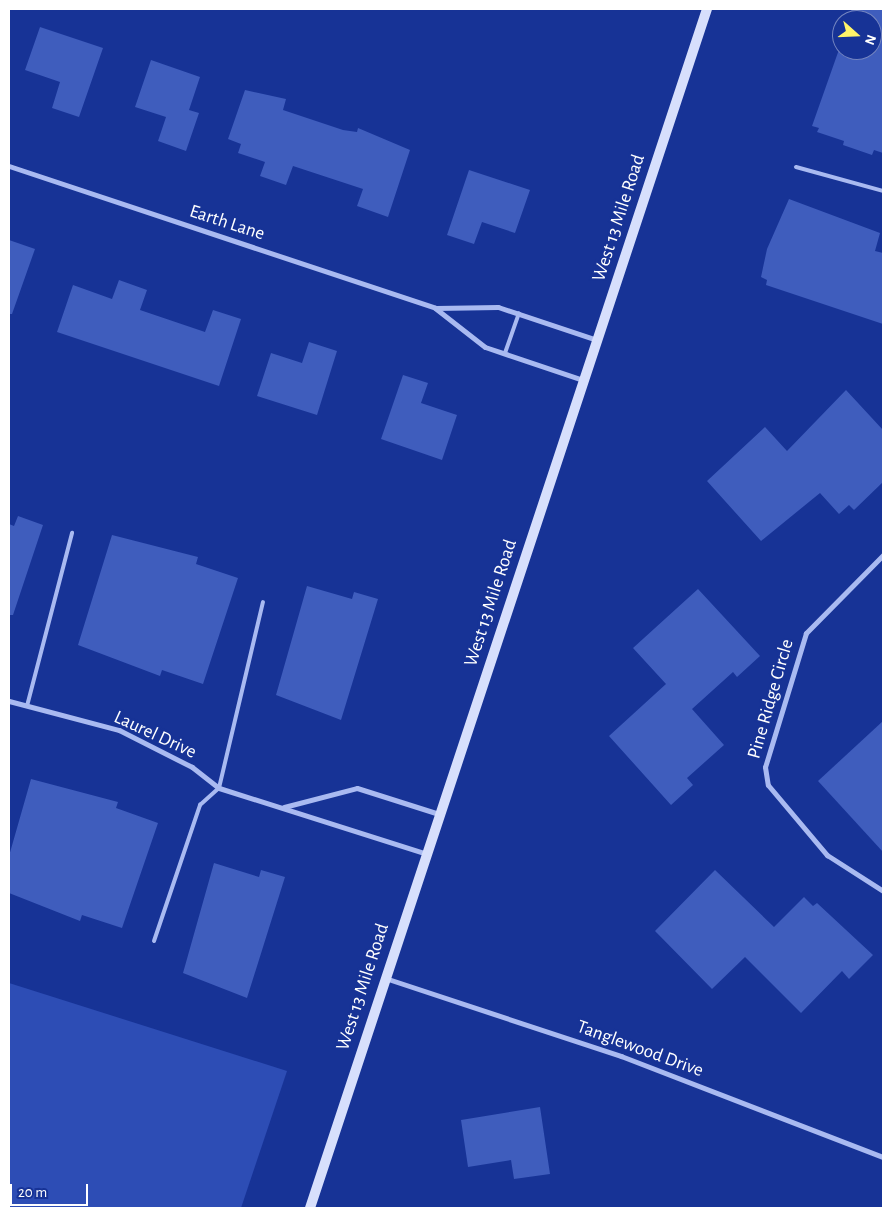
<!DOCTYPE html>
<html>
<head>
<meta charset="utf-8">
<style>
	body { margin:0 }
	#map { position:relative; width:892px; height:1217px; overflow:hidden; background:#173396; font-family:"Alegreya Sans",sans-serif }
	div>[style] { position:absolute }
	.green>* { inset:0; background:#2d4db5 }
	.building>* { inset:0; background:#3f5dbd }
	.lane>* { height:4px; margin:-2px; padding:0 2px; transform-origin:2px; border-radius:2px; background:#a9baf1 }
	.street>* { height:5px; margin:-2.5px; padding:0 2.5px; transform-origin:2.5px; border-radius:2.5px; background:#a9baf1 }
	.secondary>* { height:10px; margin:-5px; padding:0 5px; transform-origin:5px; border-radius:5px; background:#d7dffc }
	span { translate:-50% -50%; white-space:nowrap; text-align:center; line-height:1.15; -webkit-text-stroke:4.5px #173396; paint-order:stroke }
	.street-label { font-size:19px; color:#fff }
	.frame { position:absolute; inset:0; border:10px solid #fff; pointer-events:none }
	.north { position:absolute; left:832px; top:10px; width:50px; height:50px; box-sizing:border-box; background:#173396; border:1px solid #7485c0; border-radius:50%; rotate:110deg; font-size:14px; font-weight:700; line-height:20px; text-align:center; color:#fff }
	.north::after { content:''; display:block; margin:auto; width:18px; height:22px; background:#fff469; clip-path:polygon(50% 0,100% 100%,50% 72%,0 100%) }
	.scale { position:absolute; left:10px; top:1184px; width:78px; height:22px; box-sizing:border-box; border:2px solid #fff; border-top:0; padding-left:6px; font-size:15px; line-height:18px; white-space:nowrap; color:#fff; -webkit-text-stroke:4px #173396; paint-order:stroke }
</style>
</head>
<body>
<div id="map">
	<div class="green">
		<i style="clip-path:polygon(9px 983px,287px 1071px,241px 1208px,9px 1208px)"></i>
	</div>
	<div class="building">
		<i style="clip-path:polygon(852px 9px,883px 9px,883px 153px,874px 150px,872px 155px,843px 145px,844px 141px,817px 132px,819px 128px,812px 126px,842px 41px,842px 50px,872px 50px,872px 20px,848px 20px)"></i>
		<i style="clip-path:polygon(40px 27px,103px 48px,79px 117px,52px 108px,60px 82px,25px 70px)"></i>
		<i style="clip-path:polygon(151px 60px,200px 77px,189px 110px,199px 113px,186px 151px,158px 141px,166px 117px,135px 107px)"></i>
		<i style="clip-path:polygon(245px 90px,286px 99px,283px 110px,343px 130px,357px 132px,358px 128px,410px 150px,388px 217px,357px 206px,363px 189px,293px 166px,286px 185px,260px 176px,265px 162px,238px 153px,241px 144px,228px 139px)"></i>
		<i style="clip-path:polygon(469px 170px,530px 190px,515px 233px,482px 222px,474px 244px,447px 235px)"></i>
		<i style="clip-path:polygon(789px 199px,880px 233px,875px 251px,883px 253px,883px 324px,766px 285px,767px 280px,761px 277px,767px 249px)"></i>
		<i style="clip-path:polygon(9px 240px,35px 249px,12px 314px,9px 314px)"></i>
		<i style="clip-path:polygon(119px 280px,147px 290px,140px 310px,205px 332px,213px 310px,241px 319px,219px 386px,57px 332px,73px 285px,112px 299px)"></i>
		<i style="clip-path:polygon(309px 342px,337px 351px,317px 415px,257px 396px,271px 353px,302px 363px)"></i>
		<i style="clip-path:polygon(403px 375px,428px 383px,421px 403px,457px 415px,442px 460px,381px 439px)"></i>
		<i style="clip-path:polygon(846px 390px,883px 430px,883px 482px,854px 510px,849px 505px,839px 514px,820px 493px,761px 541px,707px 481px,765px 427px,787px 451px)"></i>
		<i style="clip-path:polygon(18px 516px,43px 525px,13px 615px,9px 615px,9px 524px,14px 526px)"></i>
		<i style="clip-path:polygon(112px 535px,198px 557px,196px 564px,238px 578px,203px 684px,162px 670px,160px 676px,78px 645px)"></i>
		<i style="clip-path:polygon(307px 586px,352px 599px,354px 592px,378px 599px,341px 720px,276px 695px)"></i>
		<i style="clip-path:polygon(698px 589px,760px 656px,737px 677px,733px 672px,692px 709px,724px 745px,687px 778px,693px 785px,671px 805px,609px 736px,666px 684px,633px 648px)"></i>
		<i style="clip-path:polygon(883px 721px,883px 852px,818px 781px)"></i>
		<i style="clip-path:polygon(31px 779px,118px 802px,116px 808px,158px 823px,122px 928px,82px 915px,80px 921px,9px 893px,9px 856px)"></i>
		<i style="clip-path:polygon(214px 863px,259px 877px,261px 870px,285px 877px,247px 998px,183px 973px)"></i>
		<i style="clip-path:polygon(715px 870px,774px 927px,804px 897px,813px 906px,817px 903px,873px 955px,849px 979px,842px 971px,801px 1013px,745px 957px,712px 989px,655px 931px)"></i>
		<i style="clip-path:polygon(540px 1107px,550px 1174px,514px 1179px,511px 1160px,468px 1167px,461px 1120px)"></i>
	</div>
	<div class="lane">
		<i style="left:796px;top:167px;width:90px;rotate:15.4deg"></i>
		<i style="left:505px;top:353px;width:42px;rotate:-70.7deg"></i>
		<i style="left:27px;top:706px;width:179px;rotate:-75.4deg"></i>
		<i style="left:154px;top:941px;width:144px;rotate:-71.3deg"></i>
		<i style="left:200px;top:805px;width:25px;rotate:-42deg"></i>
		<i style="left:219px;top:788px;width:191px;rotate:-76.7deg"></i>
	</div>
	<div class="street">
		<i style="left:9px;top:166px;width:449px;rotate:18.4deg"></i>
		<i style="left:435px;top:308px;width:63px;rotate:38deg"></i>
		<i style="left:485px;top:347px;width:103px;rotate:18.6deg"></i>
		<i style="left:436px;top:308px;width:62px;rotate:-0.9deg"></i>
		<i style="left:498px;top:307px;width:104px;rotate:18.4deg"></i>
		<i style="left:883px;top:555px;width:110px;rotate:134.6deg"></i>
		<i style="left:806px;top:633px;width:140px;rotate:107deg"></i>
		<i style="left:765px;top:767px;width:18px;rotate:81deg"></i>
		<i style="left:768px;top:785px;width:92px;rotate:49.9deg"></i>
		<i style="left:827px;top:855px;width:67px;rotate:32.7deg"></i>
		<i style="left:9px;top:701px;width:114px;rotate:14.8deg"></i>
		<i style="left:119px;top:730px;width:82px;rotate:26.9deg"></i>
		<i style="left:192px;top:767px;width:34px;rotate:38deg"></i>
		<i style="left:219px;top:788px;width:218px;rotate:17.6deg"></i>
		<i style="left:284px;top:807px;width:75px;rotate:-14.6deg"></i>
		<i style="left:357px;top:788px;width:86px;rotate:17.6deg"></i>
		<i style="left:385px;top:978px;width:249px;rotate:18.3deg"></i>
		<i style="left:621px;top:1056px;width:281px;rotate:21.1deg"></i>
	</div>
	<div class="secondary">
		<i style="left:310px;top:1208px;width:1263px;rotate:-71.68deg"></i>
	</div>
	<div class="street-label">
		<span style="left:619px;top:218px;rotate:-72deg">West 13 Mile Road</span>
		<span style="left:227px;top:223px;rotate:18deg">Earth Lane</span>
		<span style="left:491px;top:603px;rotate:-72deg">West 13 Mile Road</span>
		<span style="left:771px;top:699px;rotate:-74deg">Pine Ridge Circle</span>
		<span style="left:155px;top:735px;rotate:25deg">Laurel Drive</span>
		<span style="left:363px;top:987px;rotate:-72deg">West 13 Mile Road</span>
		<span style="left:640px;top:1049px;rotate:20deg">Tanglewood Drive</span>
	</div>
	<div class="frame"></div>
	<div class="north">N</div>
	<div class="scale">20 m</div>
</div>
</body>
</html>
